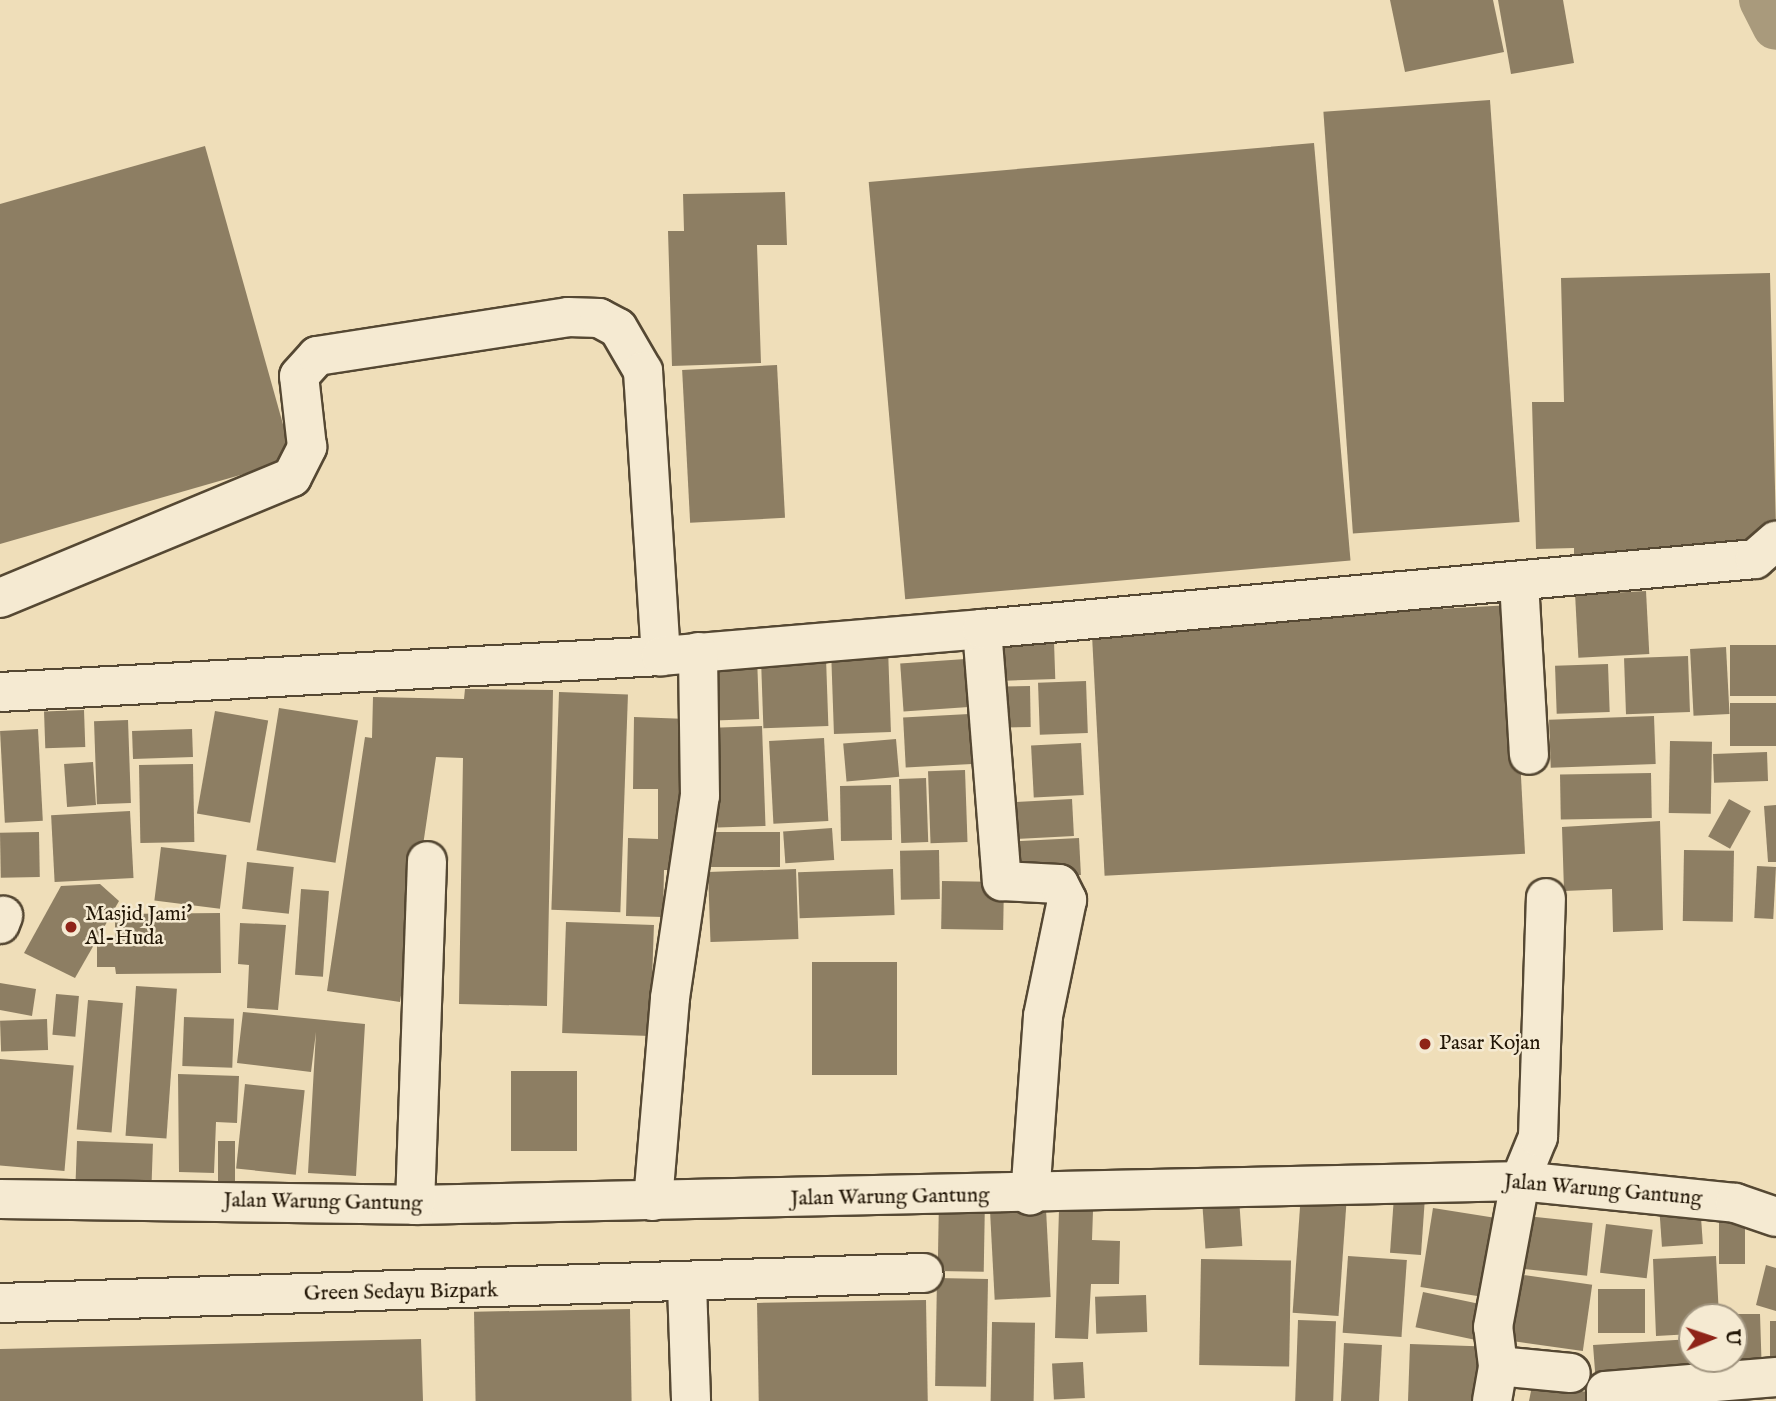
<!DOCTYPE html>
<html>
<head>
<meta charset="utf-8">
<style>
	body { margin:0 }
	#map { position:relative; width:1776px; height:1401px; overflow:hidden; background:#efdeb9; font-family:"IM FELL English",serif }
	div>[style] { position:absolute }
	.canal>* { height:46px; margin:-23px; padding:0 23px; transform-origin:23px; border-radius:23px; background:#a99a7c }
	.building>* { inset:0; background:#8d7e63; transform-origin:0 0 }
	.roads { filter:drop-shadow(2px 0 #554833) drop-shadow(-2px 0 #554833) drop-shadow(0 2px #554833) drop-shadow(0 -2px #554833) }
	.minor>* { height:38px; margin:-19px; padding:0 19px; transform-origin:19px; border-radius:19px; background:#f5ead2 }
	.dots>* { width:19px; height:19px; translate:-50% -50%; box-sizing:border-box; border:4px solid #f5ead2; border-radius:50% }
	span { translate:-50% -50%; white-space:nowrap; text-align:center; line-height:1.15; -webkit-text-stroke:5px #f5ead2; paint-order:stroke }
	.poi-label { font-size:21px; color:#221606 }
	.left { translate:0 -50%; text-align:left }
	.street-label { font-size:21px; color:#221606 }
	.north { position:absolute; left:1678px; top:1303px; width:70px; height:70px; box-sizing:border-box; background:#f5ead2; border:2px solid #a19580; border-radius:50%; rotate:88deg; font-size:19px; font-weight:700; line-height:28px; text-align:center; color:#221606 }
	.north::after { content:''; display:block; margin:auto; width:24px; height:32px; background:#8f2418; clip-path:polygon(50% 0,100% 100%,50% 72%,0 100%) }
</style>
</head>
<body>
<div id="map">
	<div class="canal">
		<i style="left:1762px;top:0;width:30px;rotate:63deg"></i>
	</div>
	<div class="building">
		<i style="clip-path:polygon(1390px 0,1493px 0,1504px 52px,1405px 72px)"></i>
		<i style="clip-path:polygon(1498px 0,1563px 0,1574px 63px,1511px 74px)"></i>
		<i style="left:1490px;top:100px;width:423px;height:167px;rotate:86deg"></i>
		<i style="left:1314px;top:143px;width:419px;height:447px;rotate:85deg"></i>
		<i style="clip-path:polygon(205px 146px,293px 460px,0 544px,0 204px)"></i>
		<i style="clip-path:polygon(785px 192px,787px 245px,757px 245px,761px 363px,672px 366px,668px 231px,684px 231px,683px 194px)"></i>
		<i style="clip-path:polygon(1770px 273px,1776px 530px,1752px 556px,1574px 561px,1574px 548px,1536px 549px,1532px 402px,1564px 402px,1561px 278px)"></i>
		<i style="left:777px;top:365px;width:153px;height:95px;rotate:87deg"></i>
		<i style="left:1646px;top:591px;width:63px;height:71px;rotate:87deg"></i>
		<i style="left:1512px;top:605px;width:249px;height:421px;rotate:87deg"></i>
		<i style="left:1054px;top:642px;width:37px;height:69px;rotate:88deg"></i>
		<i style="left:1776px;top:645px;width:51px;height:46px;rotate:90deg"></i>
		<i style="left:1726px;top:647px;width:67px;height:36px;rotate:87deg"></i>
		<i style="left:888px;top:648px;width:84px;height:57px;rotate:88deg"></i>
		<i style="left:757px;top:656px;width:63px;height:45px;rotate:88deg"></i>
		<i style="left:1688px;top:656px;width:56px;height:64px;rotate:88deg"></i>
		<i style="left:826px;top:658px;width:68px;height:65px;rotate:88deg"></i>
		<i style="left:980px;top:658px;width:48px;height:80px;rotate:86deg"></i>
		<i style="left:1608px;top:664px;width:48px;height:53px;rotate:88deg"></i>
		<i style="left:1086px;top:681px;width:52px;height:48px;rotate:88deg"></i>
		<i style="left:1030px;top:686px;width:41px;height:40px;rotate:89deg"></i>
		<i style="clip-path:polygon(465px 689px,553px 690px,547px 1006px,459px 1004px,463px 758px,436px 757px,400px 1002px,327px 991px,365px 737px,372px 738px,373px 697px,464px 699px)"></i>
		<i style="left:559px;top:692px;width:69px;height:218px;rotate:2deg"></i>
		<i style="left:1776px;top:703px;width:43px;height:46px;rotate:90deg"></i>
		<i style="left:279px;top:708px;width:80px;height:144px;rotate:9deg"></i>
		<i style="left:84px;top:710px;width:37px;height:40px;rotate:88deg"></i>
		<i style="left:215px;top:711px;width:54px;height:104px;rotate:10deg"></i>
		<i style="left:988px;top:713px;width:50px;height:85px;rotate:87deg"></i>
		<i style="left:1654px;top:716px;width:48px;height:105px;rotate:88deg"></i>
		<i style="clip-path:polygon(634px 717px,688px 719px,677px 870px,664px 870px,663px 917px,626px 916px,628px 838px,658px 839px,658px 789px,633px 789px)"></i>
		<i style="left:128px;top:720px;width:83px;height:34px;rotate:88deg"></i>
		<i style="left:762px;top:726px;width:100px;height:48px;rotate:88deg"></i>
		<i style="left:38px;top:729px;width:92px;height:38px;rotate:87deg"></i>
		<i style="left:192px;top:729px;width:28px;height:60px;rotate:88deg"></i>
		<i style="left:824px;top:738px;width:83px;height:55px;rotate:87deg"></i>
		<i style="left:896px;top:739px;width:38px;height:53px;rotate:85deg"></i>
		<i style="left:1670px;top:741px;width:42px;height:72px;rotate:1deg"></i>
		<i style="left:1081px;top:743px;width:52px;height:50px;rotate:87deg"></i>
		<i style="left:1767px;top:752px;width:29px;height:54px;rotate:88deg"></i>
		<i style="left:93px;top:762px;width:43px;height:29px;rotate:86deg"></i>
		<i style="left:193px;top:764px;width:78px;height:54px;rotate:89deg"></i>
		<i style="left:965px;top:770px;width:72px;height:37px;rotate:88deg"></i>
		<i style="left:1651px;top:773px;width:45px;height:91px;rotate:89deg"></i>
		<i style="left:926px;top:778px;width:64px;height:27px;rotate:88deg"></i>
		<i style="left:891px;top:785px;width:55px;height:51px;rotate:89deg"></i>
		<i style="left:1072px;top:799px;width:37px;height:74px;rotate:87deg"></i>
		<i style="left:1729px;top:799px;width:25px;height:43px;rotate:29deg"></i>
		<i style="clip-path:polygon(1776px 805px,1776px 862px,1768px 862px,1764px 806px)"></i>
		<i style="left:130px;top:811px;width:67px;height:79px;rotate:87deg"></i>
		<i style="clip-path:polygon(1660px 821px,1663px 930px,1613px 932px,1612px 889px,1564px 891px,1562px 827px)"></i>
		<i style="left:832px;top:828px;width:32px;height:49px;rotate:86deg"></i>
		<i style="left:39px;top:832px;width:45px;height:39px;rotate:89deg"></i>
		<i style="left:780px;top:832px;width:35px;height:77px;rotate:90deg"></i>
		<i style="left:1079px;top:838px;width:37px;height:76px;rotate:87deg"></i>
		<i style="left:161px;top:847px;width:66px;height:54px;rotate:7deg"></i>
		<i style="left:939px;top:850px;width:49px;height:39px;rotate:89deg"></i>
		<i style="left:1684px;top:850px;width:50px;height:71px;rotate:1deg"></i>
		<i style="left:247px;top:862px;width:47px;height:47px;rotate:6deg"></i>
		<i style="left:1757px;top:866px;width:19px;height:52px;rotate:3deg"></i>
		<i style="left:796px;top:869px;width:70px;height:88px;rotate:88deg"></i>
		<i style="left:893px;top:869px;width:46px;height:95px;rotate:88deg"></i>
		<i style="left:942px;top:881px;width:62px;height:48px;rotate:1deg"></i>
		<i style="clip-path:polygon(100px 884px,119px 901px,75px 978px,24px 953px,61px 886px)"></i>
		<i style="left:301px;top:889px;width:28px;height:86px;rotate:4deg"></i>
		<i style="clip-path:polygon(220px 913px,221px 973px,116px 974px,115px 967px,97px 967px,97px 943px,115px 943px,115px 914px)"></i>
		<i style="left:566px;top:922px;width:88px;height:111px;rotate:2deg"></i>
		<i style="clip-path:polygon(240px 923px,286px 925px,278px 1010px,247px 1008px,249px 965px,238px 964px)"></i>
		<i style="left:812px;top:962px;width:85px;height:113px"></i>
		<i style="clip-path:polygon(0 983px,36px 989px,32px 1016px,0 1010px)"></i>
		<i style="left:136px;top:986px;width:41px;height:150px;rotate:4deg"></i>
		<i style="left:56px;top:994px;width:23px;height:41px;rotate:5deg"></i>
		<i style="left:88px;top:1000px;width:35px;height:130px;rotate:5deg"></i>
		<i style="clip-path:polygon(243px 1012px,365px 1024px,356px 1176px,308px 1173px,316px 1032px,311px 1072px,237px 1063px)"></i>
		<i style="left:184px;top:1017px;width:50px;height:49px;rotate:2deg"></i>
		<i style="left:47px;top:1019px;width:31px;height:47px;rotate:88deg"></i>
		<i style="left:0;top:1059px;width:74px;height:106px;rotate:5deg"></i>
		<i style="left:577px;top:1071px;width:80px;height:66px;rotate:90deg"></i>
		<i style="clip-path:polygon(178px 1074px,239px 1076px,237px 1123px,216px 1122px,214px 1173px,179px 1172px)"></i>
		<i style="left:245px;top:1084px;width:60px;height:85px;rotate:6deg"></i>
		<i style="left:77px;top:1141px;width:76px;height:38px;rotate:2deg"></i>
		<i style="left:218px;top:1141px;width:17px;height:40px"></i>
		<i style="left:1301px;top:1193px;width:46px;height:120px;rotate:4deg"></i>
		<i style="left:1394px;top:1196px;width:31px;height:57px;rotate:4deg"></i>
		<i style="left:939px;top:1198px;width:46px;height:73px;rotate:1deg"></i>
		<i style="left:1239px;top:1198px;width:48px;height:37px;rotate:86deg"></i>
		<i style="left:1700px;top:1203px;width:41px;height:41px;rotate:86deg"></i>
		<i style="left:1433px;top:1208px;width:75px;height:80px;rotate:9deg"></i>
		<i style="left:1046px;top:1209px;width:88px;height:56px;rotate:87deg"></i>
		<i style="clip-path:polygon(1059px 1210px,1093px 1211px,1092px 1240px,1120px 1241px,1119px 1284px,1091px 1284px,1088px 1339px,1055px 1338px)"></i>
		<i style="left:1517px;top:1215px;width:76px;height:53px;rotate:6deg"></i>
		<i style="left:1719px;top:1220px;width:26px;height:44px"></i>
		<i style="left:1606px;top:1224px;width:47px;height:49px;rotate:7deg"></i>
		<i style="left:1348px;top:1256px;width:59px;height:77px;rotate:4deg"></i>
		<i style="clip-path:polygon(1716px 1256px,1719px 1317px,1692px 1317px,1692px 1334px,1656px 1336px,1653px 1259px)"></i>
		<i style="left:1201px;top:1259px;width:90px;height:106px;rotate:1deg"></i>
		<i style="clip-path:polygon(1766px 1265px,1776px 1268px,1776px 1311px,1756px 1305px)"></i>
		<i style="left:1509px;top:1273px;width:84px;height:67px;rotate:8deg"></i>
		<i style="left:937px;top:1278px;width:51px;height:108px;rotate:1deg"></i>
		<i style="left:1598px;top:1289px;width:47px;height:44px"></i>
		<i style="left:1423px;top:1292px;width:75px;height:36px;rotate:12deg"></i>
		<i style="left:1146px;top:1295px;width:37px;height:51px;rotate:88deg"></i>
		<i style="left:926px;top:1300px;width:101px;height:169px;rotate:89deg"></i>
		<i style="left:630px;top:1309px;width:92px;height:156px;rotate:89deg"></i>
		<i style="clip-path:polygon(1722px 1314px,1760px 1314px,1762px 1376px,1724px 1377px,1724px 1359px,1734px 1359px,1734px 1317px)"></i>
		<i style="left:1298px;top:1320px;width:38px;height:81px;rotate:2deg"></i>
		<i style="left:1770px;top:1321px;width:6px;height:45px"></i>
		<i style="left:992px;top:1322px;width:43px;height:79px;rotate:1deg"></i>
		<i style="clip-path:polygon(421px 1339px,423px 1401px,0 1401px,0 1349px)"></i>
		<i style="clip-path:polygon(1692px 1339px,1692px 1359px,1713px 1359px,1714px 1377px,1596px 1384px,1593px 1345px)"></i>
		<i style="left:1344px;top:1343px;width:38px;height:58px;rotate:3deg"></i>
		<i style="left:1410px;top:1344px;width:74px;height:57px;rotate:2deg"></i>
		<i style="left:1083px;top:1362px;width:36px;height:31px;rotate:87deg"></i>
		<i style="clip-path:polygon(1533px 1381px,1601px 1395px,1600px 1401px,1529px 1401px)"></i>
	</div>
	<div class="roads">
		<div class="minor">
			<i style="left:1519px;top:582px;width:173px;rotate:86.7deg"></i>
			<i style="left:0;top:598px;width:316px;rotate:-22.5deg"></i>
			<i style="left:292px;top:477px;width:34px;rotate:-63deg"></i>
			<i style="left:307px;top:447px;width:71px;rotate:-96.4deg"></i>
			<i style="left:299px;top:376px;width:27px;rotate:-48deg"></i>
			<i style="left:317px;top:356px;width:254px;rotate:-8.8deg"></i>
			<i style="left:568px;top:317px;width:31px;rotate:2deg"></i>
			<i style="left:599px;top:318px;width:21px;rotate:28deg"></i>
			<i style="left:618px;top:328px;width:50px;rotate:59.8deg"></i>
			<i style="left:643px;top:371px;width:286px;rotate:86.4deg"></i>
			<i style="left:982px;top:629px;width:253px;rotate:85.5deg"></i>
			<i style="left:1002px;top:881px;width:57px;rotate:3deg"></i>
			<i style="left:1059px;top:884px;width:18px;rotate:63deg"></i>
			<i style="left:1067px;top:900px;width:118px;rotate:101.7deg"></i>
			<i style="left:1043px;top:1016px;width:180px;rotate:94.1deg"></i>
			<i style="left:0;top:692px;width:662px;rotate:-3.12deg"></i>
			<i style="left:661px;top:656px;width:322px;rotate:-4.8deg"></i>
			<i style="left:982px;top:629px;width:776px;rotate:-5.17deg"></i>
			<i style="left:1755px;top:559px;width:28px;rotate:-41deg"></i>
			<i style="left:0;top:924px;width:9px;rotate:-69deg"></i>
			<i style="left:0;top:1199px;width:415px;rotate:0.8deg"></i>
			<i style="left:415px;top:1205px;width:1105px;rotate:-1.24deg"></i>
			<i style="left:1520px;top:1181px;width:216px;rotate:5.8deg"></i>
			<i style="left:1735px;top:1203px;width:43px;rotate:18.9deg"></i>
			<i style="left:653px;top:1201px;width:204px;rotate:-85.2deg"></i>
			<i style="left:670px;top:998px;width:204px;rotate:-81.6deg"></i>
			<i style="left:700px;top:796px;width:144px;rotate:-90.8deg"></i>
			<i style="left:415px;top:1205px;width:344px;rotate:-88deg"></i>
			<i style="left:687px;top:1285px;width:116px;rotate:88deg"></i>
			<i style="left:0;top:1303px;width:924px;rotate:-1.86deg"></i>
			<i style="left:1498px;top:1366px;width:73px;rotate:5.5deg"></i>
			<i style="left:1492px;top:1401px;width:36px;rotate:-80deg"></i>
			<i style="left:1498px;top:1366px;width:39px;rotate:-97deg"></i>
			<i style="left:1493px;top:1327px;width:148px;rotate:-79.5deg"></i>
			<i style="left:1520px;top:1181px;width:48px;rotate:-67.8deg"></i>
			<i style="left:1538px;top:1137px;width:239px;rotate:-88.1deg"></i>
			<i style="left:1606px;top:1401px;width:10px;rotate:-90deg"></i>
			<i style="left:1606px;top:1391px;width:171px;rotate:-4.7deg"></i>
		</div>
	</div>
	<div class="dots">
		<i style="left:71px;top:927px;background:#8f2418"></i>
		<i style="left:1425px;top:1044px;background:#8f2418"></i>
	</div>
	<div class="poi-label">
		<span class="left" style="left:85px;top:927px">Masjid Jami'<br>Al-Huda</span>
		<span class="left" style="left:1439px;top:1044px">Pasar Kojan</span>
	</div>
	<div class="street-label">
		<span style="left:1603px;top:1191px;rotate:5deg">Jalan Warung Gantung</span>
		<span style="left:890px;top:1198px;rotate:-1deg">Jalan Warung Gantung</span>
		<span style="left:323px;top:1203px;rotate:1deg">Jalan Warung Gantung</span>
		<span style="left:401px;top:1293px;rotate:-1deg">Green Sedayu Bizpark</span>
	</div>
	<div class="north">U</div>
</div>
</body>
</html>
